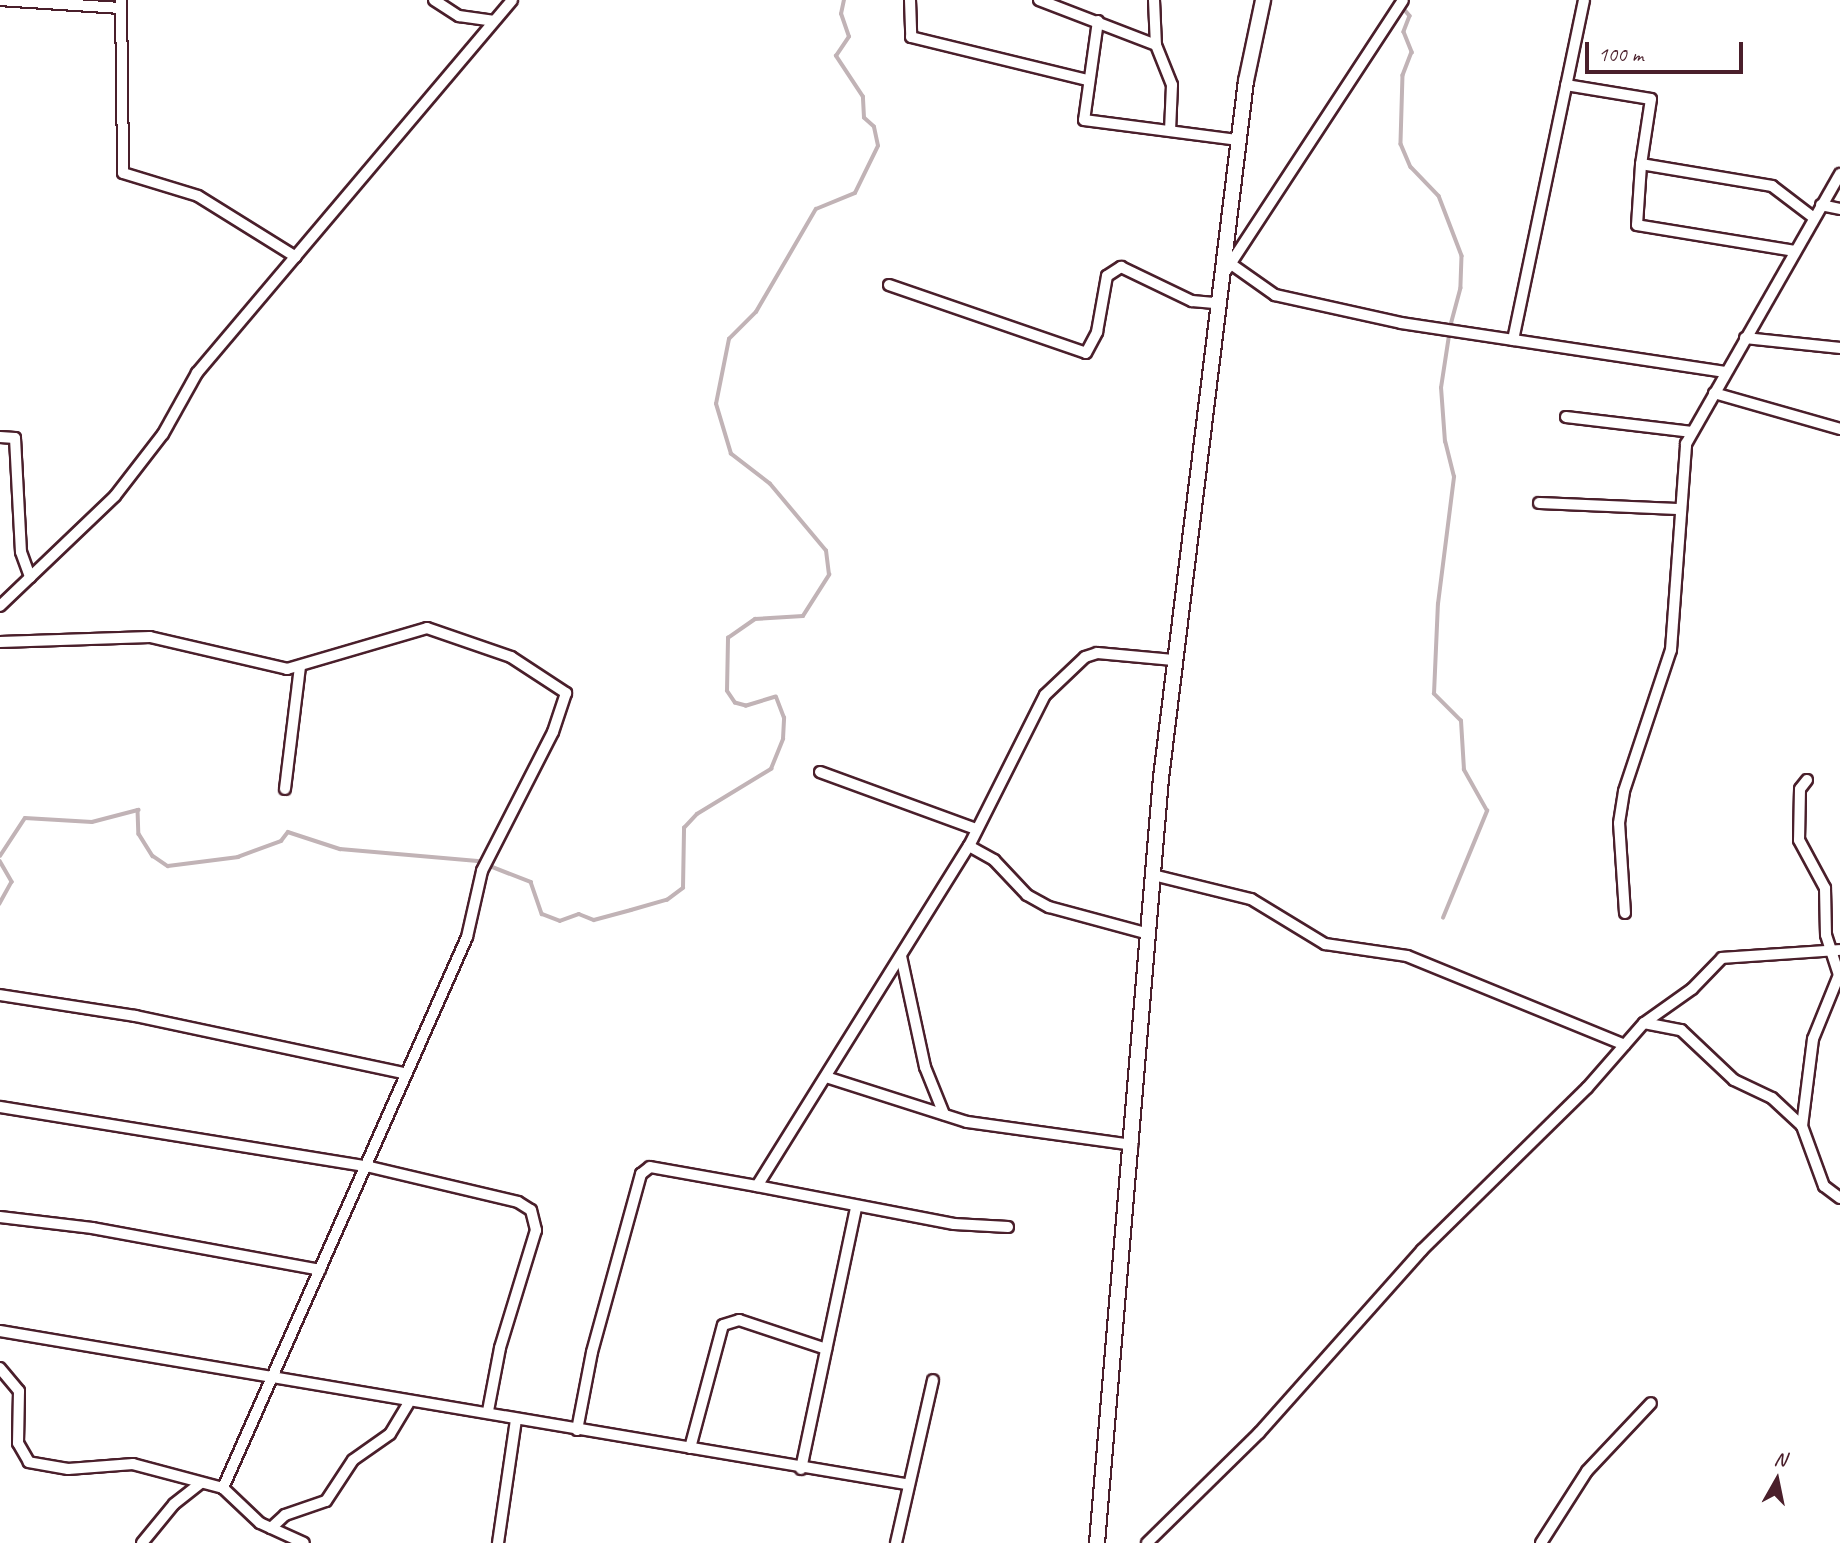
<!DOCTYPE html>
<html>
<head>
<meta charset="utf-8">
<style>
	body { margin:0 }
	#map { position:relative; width:1840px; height:1543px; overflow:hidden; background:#fff; font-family:Caveat,sans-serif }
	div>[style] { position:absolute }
	.stream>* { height:3.5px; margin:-1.75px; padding:0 1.75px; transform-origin:1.75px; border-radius:1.75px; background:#c1b3b6 }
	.roads { filter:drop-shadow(2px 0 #4a1f2b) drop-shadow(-2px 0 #4a1f2b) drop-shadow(0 2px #4a1f2b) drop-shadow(0 -2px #4a1f2b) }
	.street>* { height:10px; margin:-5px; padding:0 5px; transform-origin:5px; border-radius:5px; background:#fff }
	.secondary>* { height:14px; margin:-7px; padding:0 7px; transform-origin:7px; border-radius:7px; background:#fff }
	span { translate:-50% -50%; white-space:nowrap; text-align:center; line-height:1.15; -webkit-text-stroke:6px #fff; paint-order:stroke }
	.north { position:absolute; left:1742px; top:1445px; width:70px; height:70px; -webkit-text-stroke:5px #fff; paint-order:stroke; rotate:9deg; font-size:19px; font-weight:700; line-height:28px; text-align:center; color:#4a1f2b }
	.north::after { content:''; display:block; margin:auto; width:24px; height:32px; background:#4a1f2b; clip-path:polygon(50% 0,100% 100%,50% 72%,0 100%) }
	.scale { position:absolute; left:1585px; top:42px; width:158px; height:32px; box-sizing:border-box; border:4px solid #4a1f2b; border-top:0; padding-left:9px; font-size:21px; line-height:24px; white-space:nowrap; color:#4a1f2b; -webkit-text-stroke:5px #fff; paint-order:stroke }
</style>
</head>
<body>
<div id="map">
	<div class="stream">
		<i style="left:1404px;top:9px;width:9px;rotate:49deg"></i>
		<i style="left:1410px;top:16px;width:17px;rotate:111deg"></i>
		<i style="left:1404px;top:32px;width:22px;rotate:68deg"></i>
		<i style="left:1412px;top:52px;width:25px;rotate:111deg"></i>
		<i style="left:1403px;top:75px;width:69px;rotate:91.7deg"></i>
		<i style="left:1401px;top:144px;width:25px;rotate:67deg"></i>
		<i style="left:1411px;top:167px;width:40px;rotate:46deg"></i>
		<i style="left:1439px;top:196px;width:64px;rotate:69deg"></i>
		<i style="left:1462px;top:256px;width:32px;rotate:92deg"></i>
		<i style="left:1461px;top:288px;width:42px;rotate:105deg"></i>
		<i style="left:0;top:856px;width:45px;rotate:-56.7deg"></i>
		<i style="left:25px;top:818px;width:67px;rotate:3.4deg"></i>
		<i style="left:92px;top:822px;width:48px;rotate:-14.6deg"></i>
		<i style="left:138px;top:810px;width:24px;rotate:88deg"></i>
		<i style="left:139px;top:834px;width:26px;rotate:58deg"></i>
		<i style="left:153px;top:856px;width:18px;rotate:34deg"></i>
		<i style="left:168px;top:866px;width:71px;rotate:-7.3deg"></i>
		<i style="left:238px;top:857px;width:46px;rotate:-20.4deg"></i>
		<i style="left:281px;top:841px;width:11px;rotate:-52deg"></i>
		<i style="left:288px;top:832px;width:55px;rotate:18.1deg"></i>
		<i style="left:340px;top:849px;width:138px;rotate:5deg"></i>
		<i style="left:477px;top:861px;width:58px;rotate:21.3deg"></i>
		<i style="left:531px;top:882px;width:34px;rotate:71deg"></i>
		<i style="left:542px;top:914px;width:19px;rotate:21deg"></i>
		<i style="left:560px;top:921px;width:20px;rotate:-20deg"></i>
		<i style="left:579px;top:914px;width:16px;rotate:22deg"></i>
		<i style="left:594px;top:920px;width:38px;rotate:-15deg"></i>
		<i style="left:631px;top:910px;width:37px;rotate:-16deg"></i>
		<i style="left:667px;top:900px;width:20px;rotate:-37deg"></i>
		<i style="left:683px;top:888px;width:60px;rotate:-89deg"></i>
		<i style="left:684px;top:828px;width:19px;rotate:-47deg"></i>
		<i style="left:697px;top:814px;width:87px;rotate:-31.3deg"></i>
		<i style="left:771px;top:769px;width:32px;rotate:-68deg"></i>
		<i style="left:783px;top:739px;width:21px;rotate:-87deg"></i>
		<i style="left:784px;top:718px;width:22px;rotate:-111deg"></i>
		<i style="left:776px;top:697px;width:31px;rotate:163deg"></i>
		<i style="left:746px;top:706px;width:11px;rotate:-165deg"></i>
		<i style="left:735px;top:703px;width:14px;rotate:-124deg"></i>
		<i style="left:727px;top:691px;width:53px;rotate:-88.9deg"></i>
		<i style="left:728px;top:638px;width:33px;rotate:-35deg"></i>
		<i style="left:755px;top:619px;width:48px;rotate:-3.6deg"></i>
		<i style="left:803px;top:616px;width:49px;rotate:-57.6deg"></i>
		<i style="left:829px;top:575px;width:24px;rotate:-97deg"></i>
		<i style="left:826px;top:551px;width:87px;rotate:-129.9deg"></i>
		<i style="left:770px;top:484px;width:49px;rotate:-142.4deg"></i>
		<i style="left:731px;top:454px;width:52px;rotate:-106.7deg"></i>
		<i style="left:716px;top:404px;width:66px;rotate:-78.7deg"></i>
		<i style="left:729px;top:339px;width:38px;rotate:-45deg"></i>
		<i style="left:756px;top:312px;width:119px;rotate:-59.8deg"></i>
		<i style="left:816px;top:209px;width:42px;rotate:-22.3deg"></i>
		<i style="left:855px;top:193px;width:52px;rotate:-63.9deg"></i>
		<i style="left:878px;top:146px;width:19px;rotate:-102deg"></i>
		<i style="left:874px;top:127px;width:13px;rotate:-138deg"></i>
		<i style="left:864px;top:118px;width:21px;rotate:-93deg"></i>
		<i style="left:863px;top:97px;width:49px;rotate:-123.4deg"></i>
		<i style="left:836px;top:56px;width:23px;rotate:-56deg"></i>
		<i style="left:849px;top:37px;width:24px;rotate:-109deg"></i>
		<i style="left:841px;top:14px;width:14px;rotate:-78deg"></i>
		<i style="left:0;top:861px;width:24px;rotate:60deg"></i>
		<i style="left:12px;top:882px;width:25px;rotate:119deg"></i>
		<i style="left:1443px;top:918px;width:116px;rotate:-67.6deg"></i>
		<i style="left:1487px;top:811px;width:47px;rotate:-119.3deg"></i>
		<i style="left:1464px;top:770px;width:49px;rotate:-93.5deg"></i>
		<i style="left:1461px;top:721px;width:38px;rotate:-135deg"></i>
		<i style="left:1434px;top:694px;width:90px;rotate:-87.5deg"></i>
		<i style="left:1438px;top:604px;width:128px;rotate:-82.8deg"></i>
		<i style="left:1454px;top:477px;width:36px;rotate:-104deg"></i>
		<i style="left:1445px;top:442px;width:54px;rotate:-94.2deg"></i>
		<i style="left:1441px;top:388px;width:53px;rotate:-81.3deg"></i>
	</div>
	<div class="roads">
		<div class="street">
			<i style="left:0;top:0;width:120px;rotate:3.8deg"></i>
			<i style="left:121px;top:0;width:173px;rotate:89.3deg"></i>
			<i style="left:123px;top:173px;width:78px;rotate:17deg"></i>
			<i style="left:198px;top:196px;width:115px;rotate:31.9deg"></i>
			<i style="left:434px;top:0;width:30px;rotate:33deg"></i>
			<i style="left:459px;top:16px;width:34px;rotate:8deg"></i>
			<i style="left:910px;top:0;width:37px;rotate:88deg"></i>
			<i style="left:911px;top:37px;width:182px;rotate:13.7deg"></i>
			<i style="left:1039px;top:0;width:125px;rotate:21deg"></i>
			<i style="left:1156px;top:45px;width:43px;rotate:68.2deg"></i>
			<i style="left:1172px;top:85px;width:45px;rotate:92.5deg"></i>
			<i style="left:1154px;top:0;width:45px;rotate:87.5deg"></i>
			<i style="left:1098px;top:21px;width:100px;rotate:98deg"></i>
			<i style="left:1084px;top:120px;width:156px;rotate:7.4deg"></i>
			<i style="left:1566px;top:85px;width:86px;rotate:9.4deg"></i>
			<i style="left:1651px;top:99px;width:66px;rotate:98.7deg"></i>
			<i style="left:1821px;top:205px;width:19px;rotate:12deg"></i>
			<i style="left:1795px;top:251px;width:160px;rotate:-170.7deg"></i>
			<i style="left:1637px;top:225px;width:61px;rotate:-86.2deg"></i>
			<i style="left:1641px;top:164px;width:133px;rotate:9.5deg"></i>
			<i style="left:1772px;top:186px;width:53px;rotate:37.3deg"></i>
			<i style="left:1231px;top:264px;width:54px;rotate:35.2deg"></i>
			<i style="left:1275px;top:295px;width:129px;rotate:12.5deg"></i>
			<i style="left:1401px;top:323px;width:328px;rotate:8.6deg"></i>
			<i style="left:1227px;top:269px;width:321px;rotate:-56.8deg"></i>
			<i style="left:889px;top:285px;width:208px;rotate:19deg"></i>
			<i style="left:1086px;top:353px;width:24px;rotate:-62deg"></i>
			<i style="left:1097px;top:332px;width:57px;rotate:-79.9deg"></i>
			<i style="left:1107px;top:276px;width:17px;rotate:-33deg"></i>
			<i style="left:1121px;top:267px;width:79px;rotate:25.6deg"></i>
			<i style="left:1192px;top:301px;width:25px;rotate:5deg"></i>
			<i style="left:1745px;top:338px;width:96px;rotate:6deg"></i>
			<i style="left:1513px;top:340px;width:347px;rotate:-78.2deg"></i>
			<i style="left:1714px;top:393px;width:131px;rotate:15.9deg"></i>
			<i style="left:1566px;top:417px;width:127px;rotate:6.8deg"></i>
			<i style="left:0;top:437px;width:15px;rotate:4deg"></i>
			<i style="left:15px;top:438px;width:114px;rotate:87deg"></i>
			<i style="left:21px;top:552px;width:27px;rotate:70deg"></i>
			<i style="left:1539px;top:503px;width:139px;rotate:2.5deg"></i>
			<i style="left:0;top:606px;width:159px;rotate:-43.7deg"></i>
			<i style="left:115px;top:496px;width:78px;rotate:-52.3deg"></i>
			<i style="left:163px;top:434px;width:70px;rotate:-60.9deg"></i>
			<i style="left:197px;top:373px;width:488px;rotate:-49.8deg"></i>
			<i style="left:0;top:642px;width:150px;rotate:-1.9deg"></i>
			<i style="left:150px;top:637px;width:141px;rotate:13.1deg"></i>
			<i style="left:287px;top:669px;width:146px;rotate:-16.3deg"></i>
			<i style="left:427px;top:628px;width:89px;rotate:19deg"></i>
			<i style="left:511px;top:657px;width:66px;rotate:33.2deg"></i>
			<i style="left:566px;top:693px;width:41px;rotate:108.4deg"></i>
			<i style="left:553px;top:732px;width:156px;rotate:117.1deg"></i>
			<i style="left:482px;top:871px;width:68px;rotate:102.8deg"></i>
			<i style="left:467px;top:937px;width:603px;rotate:113.89deg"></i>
			<i style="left:223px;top:1488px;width:93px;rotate:-165.1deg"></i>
			<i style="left:133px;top:1464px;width:65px;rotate:175.6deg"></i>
			<i style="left:68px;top:1469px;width:40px;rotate:-170deg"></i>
			<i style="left:29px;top:1462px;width:22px;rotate:-120deg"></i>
			<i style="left:18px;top:1443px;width:52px;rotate:-88.9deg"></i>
			<i style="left:19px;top:1391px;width:30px;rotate:-130deg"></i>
			<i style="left:820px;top:772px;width:166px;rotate:20.1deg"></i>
			<i style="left:1807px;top:780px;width:11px;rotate:128deg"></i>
			<i style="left:1800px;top:789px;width:51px;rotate:91.1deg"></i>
			<i style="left:1799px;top:840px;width:55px;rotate:61.6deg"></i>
			<i style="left:1825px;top:888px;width:47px;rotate:88.8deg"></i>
			<i style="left:1826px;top:935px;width:42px;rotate:72deg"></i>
			<i style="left:1839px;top:975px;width:69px;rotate:112.1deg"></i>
			<i style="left:1813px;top:1039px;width:88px;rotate:97.2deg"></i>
			<i style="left:1802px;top:1126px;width:64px;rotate:69.9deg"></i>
			<i style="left:1824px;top:1186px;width:20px;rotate:37deg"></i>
			<i style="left:285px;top:789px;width:123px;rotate:-83deg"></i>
			<i style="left:969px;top:846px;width:29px;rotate:29deg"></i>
			<i style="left:994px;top:860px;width:48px;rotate:46.7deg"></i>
			<i style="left:1027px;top:895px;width:25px;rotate:29deg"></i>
			<i style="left:1049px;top:907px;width:104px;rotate:15.1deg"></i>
			<i style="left:1153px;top:875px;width:101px;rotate:13.8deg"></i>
			<i style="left:1251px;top:899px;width:87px;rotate:31.3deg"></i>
			<i style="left:1325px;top:944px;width:83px;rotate:8.3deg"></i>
			<i style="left:1407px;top:956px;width:235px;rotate:22.2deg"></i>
			<i style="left:1625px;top:913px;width:90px;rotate:-93.8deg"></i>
			<i style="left:1619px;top:823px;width:32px;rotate:-81deg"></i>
			<i style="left:1624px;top:791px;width:149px;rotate:-71.6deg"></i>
			<i style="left:1671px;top:650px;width:207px;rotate:-85.8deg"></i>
			<i style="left:1686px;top:444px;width:311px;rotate:-60.3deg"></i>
			<i style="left:901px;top:956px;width:114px;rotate:77.8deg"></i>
			<i style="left:925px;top:1067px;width:51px;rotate:68deg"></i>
			<i style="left:0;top:995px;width:137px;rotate:8.8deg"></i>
			<i style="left:135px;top:1016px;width:274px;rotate:12deg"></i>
			<i style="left:1644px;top:1023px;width:38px;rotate:11deg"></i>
			<i style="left:1681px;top:1030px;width:73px;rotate:43.3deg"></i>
			<i style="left:1734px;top:1080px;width:42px;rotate:25.3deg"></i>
			<i style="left:1772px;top:1098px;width:41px;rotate:43deg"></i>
			<i style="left:826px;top:1077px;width:148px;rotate:17.7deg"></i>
			<i style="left:967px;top:1122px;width:167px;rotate:7.9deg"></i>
			<i style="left:0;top:1107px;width:371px;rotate:9.2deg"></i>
			<i style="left:366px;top:1166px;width:156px;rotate:13.3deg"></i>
			<i style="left:518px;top:1202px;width:15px;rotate:32deg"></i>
			<i style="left:531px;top:1210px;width:21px;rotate:76deg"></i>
			<i style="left:536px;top:1230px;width:123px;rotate:107deg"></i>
			<i style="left:500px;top:1348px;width:64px;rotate:100.8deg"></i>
			<i style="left:0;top:1217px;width:93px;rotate:6.8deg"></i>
			<i style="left:92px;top:1228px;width:232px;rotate:10.4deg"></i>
			<i style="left:1008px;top:1227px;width:54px;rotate:-176.8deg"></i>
			<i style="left:954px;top:1224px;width:201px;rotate:-169.1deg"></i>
			<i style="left:757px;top:1186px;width:401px;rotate:-58.1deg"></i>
			<i style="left:969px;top:846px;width:169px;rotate:-63.3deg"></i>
			<i style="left:1045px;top:695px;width:55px;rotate:-43.5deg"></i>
			<i style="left:1085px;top:657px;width:13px;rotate:-18deg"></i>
			<i style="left:1097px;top:653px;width:77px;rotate:5.2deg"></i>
			<i style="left:0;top:1331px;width:919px;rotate:9.59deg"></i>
			<i style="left:577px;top:1430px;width:79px;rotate:-79.1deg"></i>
			<i style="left:592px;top:1352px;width:185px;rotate:-74.6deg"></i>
			<i style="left:641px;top:1174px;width:11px;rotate:-38deg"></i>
			<i style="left:650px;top:1167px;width:109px;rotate:10.1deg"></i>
			<i style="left:690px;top:1448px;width:127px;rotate:-75deg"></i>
			<i style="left:723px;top:1325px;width:17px;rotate:-17deg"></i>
			<i style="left:739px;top:1320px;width:92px;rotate:18.4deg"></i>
			<i style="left:801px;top:1469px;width:267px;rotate:-78.1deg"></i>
			<i style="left:223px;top:1488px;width:51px;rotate:43.4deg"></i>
			<i style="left:260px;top:1523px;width:48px;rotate:24.4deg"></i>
			<i style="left:271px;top:1528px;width:19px;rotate:-43deg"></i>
			<i style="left:285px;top:1515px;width:43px;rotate:-18.9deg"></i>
			<i style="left:326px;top:1501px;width:49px;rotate:-56.6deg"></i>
			<i style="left:353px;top:1460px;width:45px;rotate:-35.1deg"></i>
			<i style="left:390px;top:1434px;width:35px;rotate:-59deg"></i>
			<i style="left:142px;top:1543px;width:50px;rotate:-50.6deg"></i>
			<i style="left:174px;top:1504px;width:33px;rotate:-38deg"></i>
			<i style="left:498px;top:1543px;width:125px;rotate:-81.7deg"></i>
			<i style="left:896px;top:1543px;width:167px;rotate:-77.2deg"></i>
			<i style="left:1147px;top:1543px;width:157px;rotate:-44.5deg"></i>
			<i style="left:1259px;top:1433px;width:245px;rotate:-48.3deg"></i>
			<i style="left:1422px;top:1250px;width:231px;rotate:-44.5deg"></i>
			<i style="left:1587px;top:1088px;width:86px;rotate:-48.8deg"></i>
			<i style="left:1644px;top:1023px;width:59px;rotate:-35.3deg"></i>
			<i style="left:1692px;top:989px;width:43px;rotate:-45.9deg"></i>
			<i style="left:1722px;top:958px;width:118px;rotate:-3.9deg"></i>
			<i style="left:1541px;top:1543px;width:85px;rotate:-57.4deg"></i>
			<i style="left:1587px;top:1471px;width:93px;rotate:-46.7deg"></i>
		</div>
		<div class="secondary">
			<i style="left:1097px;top:1543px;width:768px;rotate:-85.22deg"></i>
			<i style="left:1161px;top:778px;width:702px;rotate:-83.05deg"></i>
			<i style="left:1246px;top:81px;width:83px;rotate:-78.1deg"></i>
		</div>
	</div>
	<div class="north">N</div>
	<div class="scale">100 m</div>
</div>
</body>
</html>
